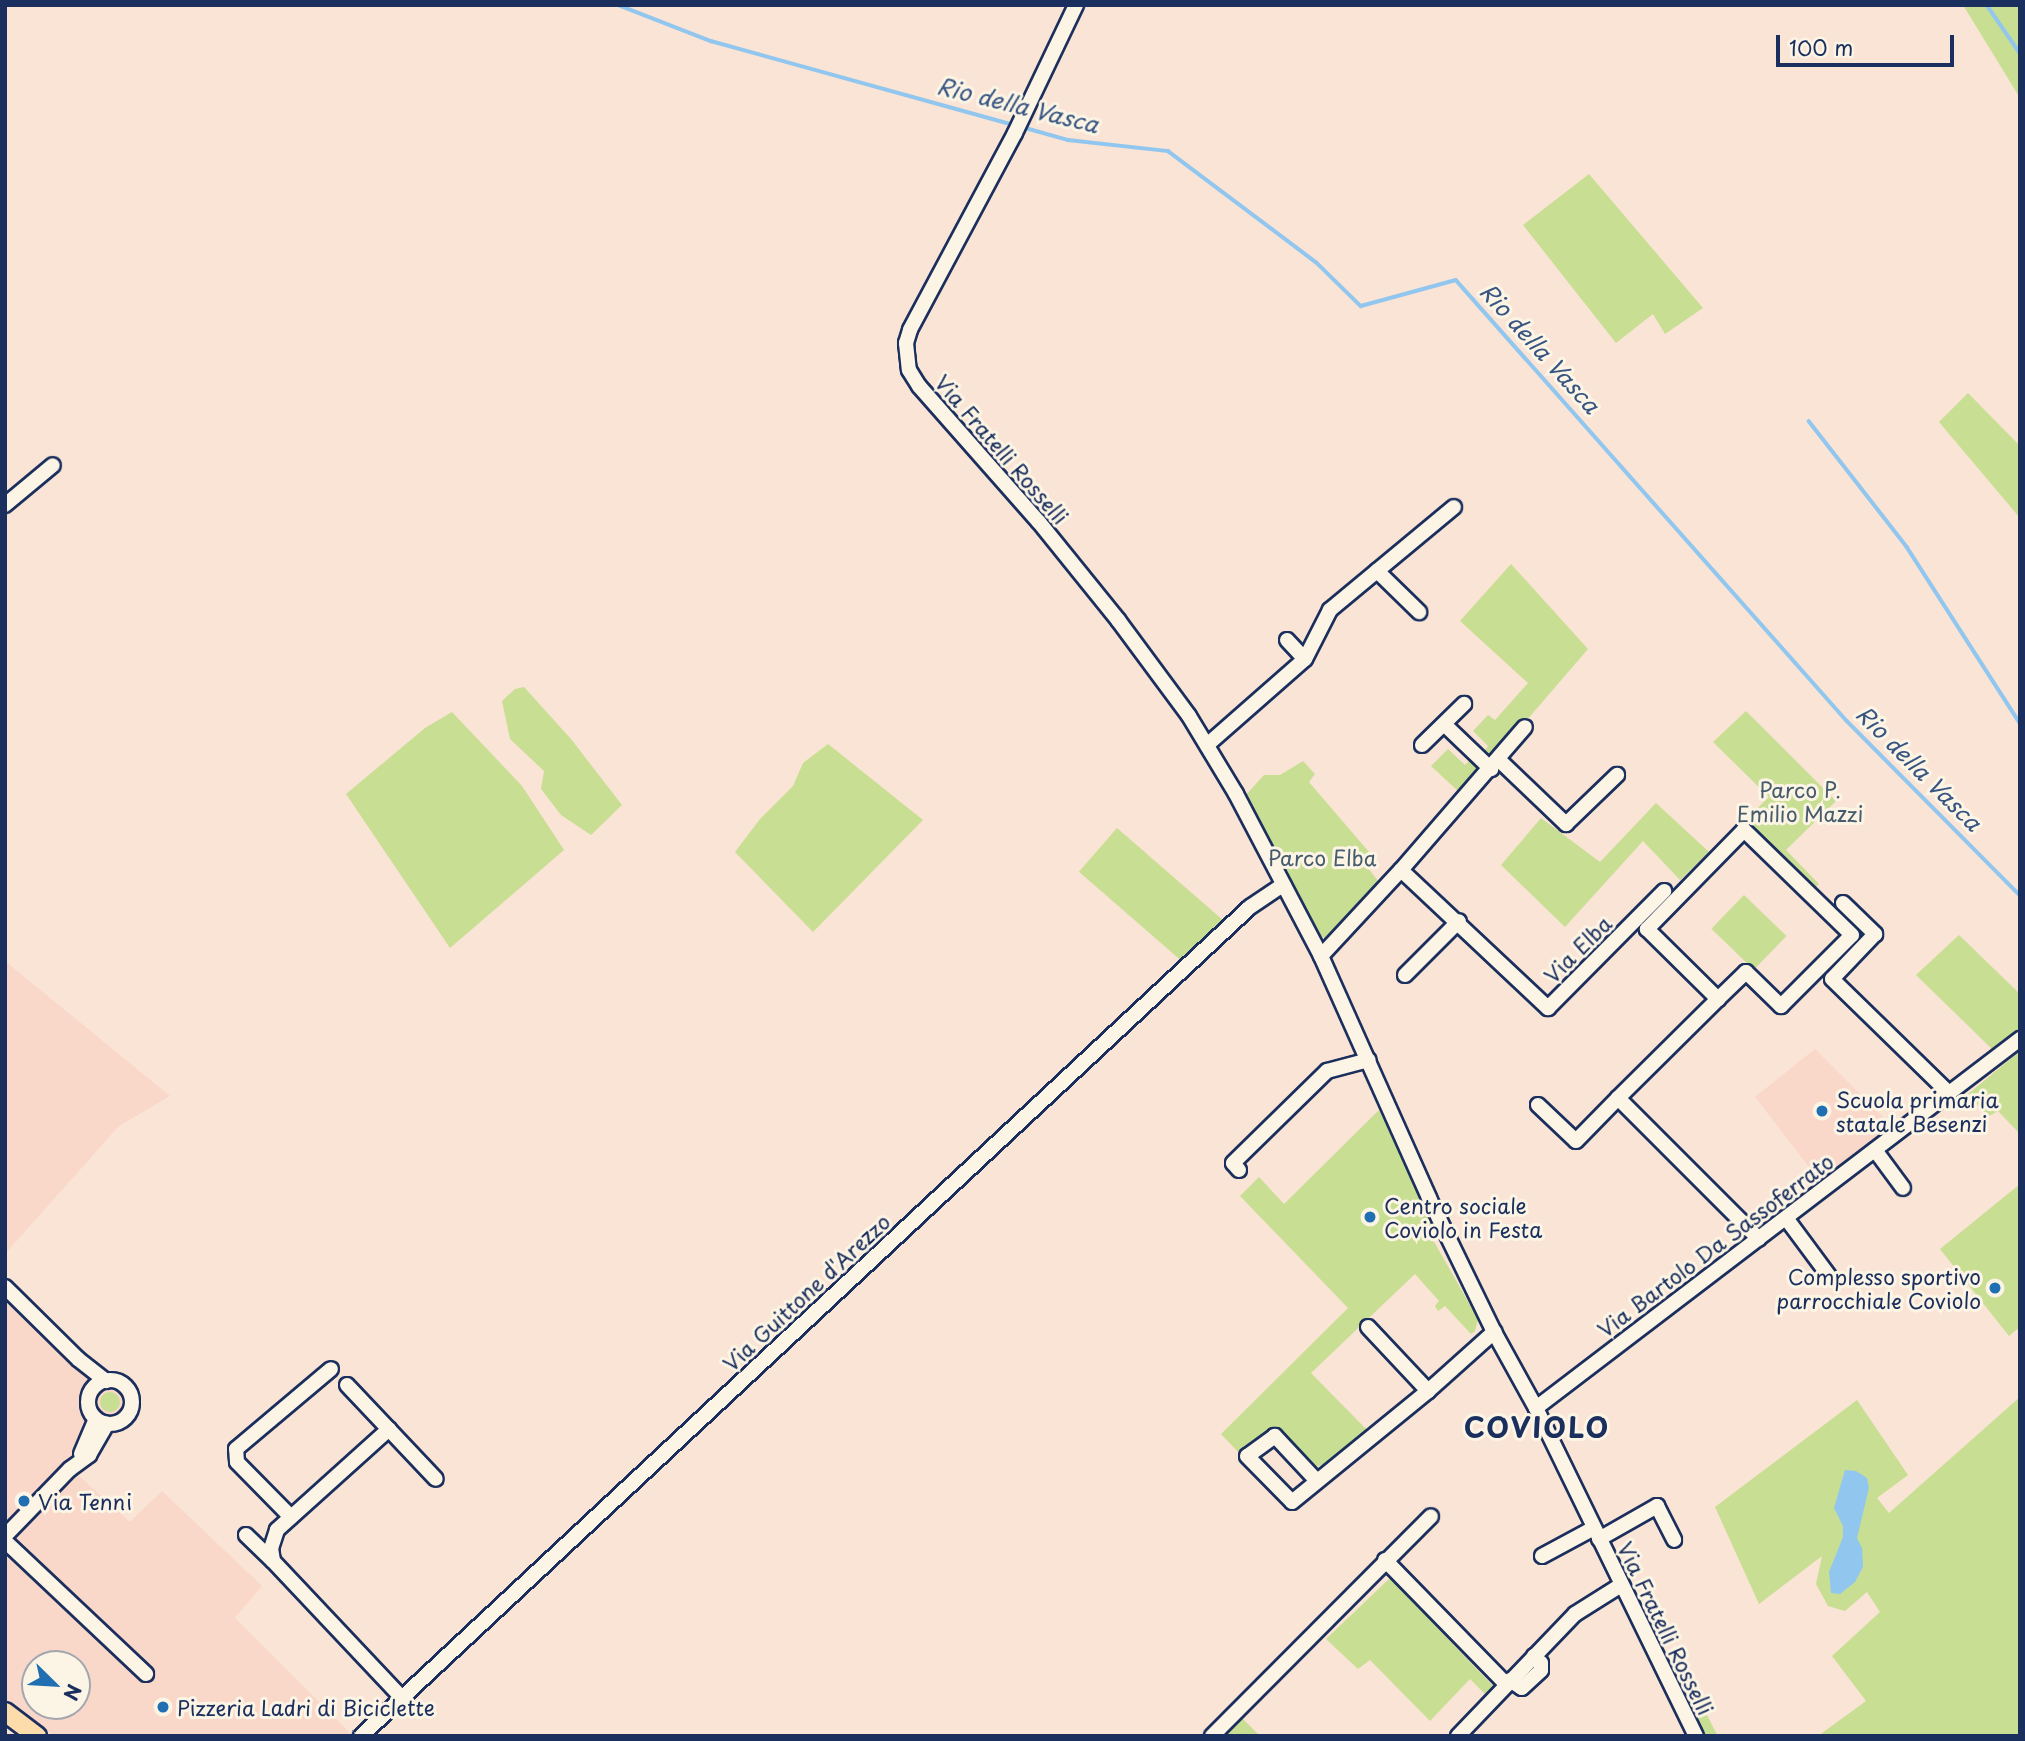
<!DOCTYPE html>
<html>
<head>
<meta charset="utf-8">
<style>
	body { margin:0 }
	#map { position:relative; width:2025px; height:1741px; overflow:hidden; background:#fae4d5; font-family:"Playpen Sans",sans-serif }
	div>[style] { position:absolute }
	.built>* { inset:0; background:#f9d8ca }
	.green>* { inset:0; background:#c8de93; transform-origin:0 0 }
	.round { border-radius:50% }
	.water>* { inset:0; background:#91c6ef }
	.stream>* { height:3.5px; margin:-1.75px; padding:0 1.75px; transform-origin:1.75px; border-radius:1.75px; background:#91c6ef }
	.roads { filter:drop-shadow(2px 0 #1b2f5e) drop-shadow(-2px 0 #1b2f5e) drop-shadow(0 2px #1b2f5e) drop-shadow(0 -2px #1b2f5e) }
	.minor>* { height:14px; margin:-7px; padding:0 7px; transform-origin:7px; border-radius:7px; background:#fcf5e5 }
	.minor>.ring { margin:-7px; padding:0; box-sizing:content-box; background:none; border:14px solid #fcf5e5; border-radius:50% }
	.major>* { height:18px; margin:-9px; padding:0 9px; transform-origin:9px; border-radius:9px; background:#fddcac }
	.dots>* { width:19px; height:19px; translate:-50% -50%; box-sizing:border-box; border:4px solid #fcf5e5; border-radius:50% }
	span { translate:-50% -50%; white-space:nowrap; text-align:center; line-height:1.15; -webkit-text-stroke:6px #fcf5e5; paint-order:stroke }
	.street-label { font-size:21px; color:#1b2f5e }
	.park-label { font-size:21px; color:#465b6b }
	.poi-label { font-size:21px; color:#1b2f5e }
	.left { translate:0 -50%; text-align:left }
	.right { translate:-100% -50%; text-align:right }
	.water-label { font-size:23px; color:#385582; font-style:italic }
	.district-label { font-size:28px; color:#1b2f5e; font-weight:700; letter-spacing:2px }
	.frame { position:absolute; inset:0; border:7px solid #1b2f5e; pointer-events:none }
	.north { position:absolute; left:21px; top:1650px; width:70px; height:70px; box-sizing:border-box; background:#fcf5e5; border:2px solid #a2a6af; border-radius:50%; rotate:114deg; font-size:19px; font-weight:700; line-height:28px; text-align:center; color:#1b2f5e }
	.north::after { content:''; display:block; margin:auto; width:24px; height:32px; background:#1f6fb2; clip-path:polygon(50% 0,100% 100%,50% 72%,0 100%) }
	.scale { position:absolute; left:1776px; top:35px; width:178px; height:32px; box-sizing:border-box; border:4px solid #1b2f5e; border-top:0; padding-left:9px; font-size:21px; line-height:24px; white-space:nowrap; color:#1b2f5e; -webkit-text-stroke:5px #fcf5e5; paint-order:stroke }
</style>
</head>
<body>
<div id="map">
	<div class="built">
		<i style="clip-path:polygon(5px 961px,170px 1096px,119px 1126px,5px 1254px)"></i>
		<i style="clip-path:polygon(1815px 1049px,1892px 1126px,1820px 1181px,1755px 1097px)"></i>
		<i style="clip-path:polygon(evenodd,5px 1278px,77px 1351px,104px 1373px,118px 1377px,135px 1394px,133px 1418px,122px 1431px,110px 1437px,102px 1453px,78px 1475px,130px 1522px,162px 1491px,262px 1586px,235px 1618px,350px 1733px,347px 1736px,54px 1736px,5px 1701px,5px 1278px,35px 1664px,77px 1664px,77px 1706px,35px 1706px,35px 1664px)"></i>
	</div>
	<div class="green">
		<i style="clip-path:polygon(1963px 5px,2020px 5px,2020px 98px)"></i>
		<i style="clip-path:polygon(1589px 174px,1703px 308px,1665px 334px,1653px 314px,1616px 343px,1523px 225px)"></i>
		<i style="clip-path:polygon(1968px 393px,2020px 446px,2020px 518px,1939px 422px)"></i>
		<i style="clip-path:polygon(1511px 564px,1588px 649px,1500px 751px,1491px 756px,1483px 753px,1488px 746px,1473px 731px,1488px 715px,1495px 720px,1528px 683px,1460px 621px)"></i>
		<i style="clip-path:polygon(524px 687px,571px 739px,622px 805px,591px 835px,561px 815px,541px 789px,544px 771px,510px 739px,502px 701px,515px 689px)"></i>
		<i style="clip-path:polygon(1746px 711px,1836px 801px,1786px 850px,1819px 884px,1809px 893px,1741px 824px,1769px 797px,1713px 742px)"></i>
		<i style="clip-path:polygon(452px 712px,522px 786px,564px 850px,450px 948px,346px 794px,425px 728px)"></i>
		<i style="clip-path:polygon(828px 744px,923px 820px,813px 932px,735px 852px,760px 819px,793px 786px,803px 763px)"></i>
		<i style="clip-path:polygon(1448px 749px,1465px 765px,1471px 759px,1477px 765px,1477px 773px,1459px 792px,1431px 766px)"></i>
		<i style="clip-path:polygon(1303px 761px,1315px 774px,1309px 782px,1369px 852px,1362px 860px,1378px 881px,1325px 938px,1319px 935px,1245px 796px,1264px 775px,1280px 775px)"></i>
		<i style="clip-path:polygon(1656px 803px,1709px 852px,1680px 880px,1643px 841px,1565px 927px,1501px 865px,1541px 818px,1600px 862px)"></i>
		<i style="left:1117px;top:828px;width:141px;height:58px;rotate:41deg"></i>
		<i style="left:1744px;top:895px;width:59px;height:47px;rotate:44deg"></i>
		<i style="clip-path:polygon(1959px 935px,2020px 994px,2020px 1029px,1993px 1050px,1916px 975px)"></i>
		<i style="clip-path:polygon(2020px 1051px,2020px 1134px,1998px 1111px,1989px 1116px,1967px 1095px)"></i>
		<i style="clip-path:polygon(1379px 1110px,1434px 1224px,1428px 1231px,1478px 1319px,1475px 1331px,1471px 1334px,1445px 1306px,1438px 1311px,1435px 1306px,1439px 1301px,1415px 1274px,1311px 1373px,1368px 1431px,1328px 1462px,1316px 1467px,1310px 1465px,1270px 1431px,1242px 1456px,1221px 1434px,1348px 1308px,1240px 1196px,1259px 1177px,1284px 1204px)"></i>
		<i style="clip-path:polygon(2020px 1184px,2020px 1327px,2009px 1336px,1940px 1249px)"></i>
		<i class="round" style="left:100px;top:1392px;width:20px;height:20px"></i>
		<i style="clip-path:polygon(2020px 1397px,2020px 1736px,1818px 1736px,1866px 1701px,1832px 1656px,1880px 1612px,1867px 1592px,1845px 1611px,1828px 1606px,1816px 1584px,1822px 1556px,1759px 1604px,1715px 1507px,1857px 1400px,1908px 1475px,1877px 1498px,1889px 1513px)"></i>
		<i style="clip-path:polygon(1390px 1578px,1493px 1686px,1485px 1694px,1470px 1679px,1430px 1721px,1370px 1660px,1358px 1669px,1326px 1639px)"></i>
		<i style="left:1681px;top:1664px;width:81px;height:11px;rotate:63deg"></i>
		<i style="clip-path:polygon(1239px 1715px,1260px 1736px,1218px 1736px)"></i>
	</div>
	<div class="water">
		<i style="clip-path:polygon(1845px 1470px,1856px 1471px,1867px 1478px,1869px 1488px,1857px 1538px,1862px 1548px,1863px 1567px,1855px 1582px,1840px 1594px,1831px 1593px,1829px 1572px,1843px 1537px,1843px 1526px,1834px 1508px)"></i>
	</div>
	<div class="stream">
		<i style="left:618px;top:5px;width:100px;rotate:21.2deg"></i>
		<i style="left:711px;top:41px;width:314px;rotate:15.5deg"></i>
		<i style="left:1987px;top:5px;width:58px;rotate:55.5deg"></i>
		<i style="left:1022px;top:127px;width:48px;rotate:15.8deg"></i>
		<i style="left:1068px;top:140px;width:101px;rotate:6.3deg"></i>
		<i style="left:1168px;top:151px;width:185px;rotate:36.9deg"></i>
		<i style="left:1316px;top:262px;width:63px;rotate:44.4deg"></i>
		<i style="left:1361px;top:306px;width:98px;rotate:-15.3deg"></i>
		<i style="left:1456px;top:280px;width:589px;rotate:48.44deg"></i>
		<i style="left:1847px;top:721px;width:245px;rotate:45.2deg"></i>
		<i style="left:1809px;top:421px;width:160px;rotate:52.1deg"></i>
		<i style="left:1907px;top:547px;width:209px;rotate:57.3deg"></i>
	</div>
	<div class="roads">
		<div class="minor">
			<i style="left:1076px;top:5px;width:142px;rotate:115.5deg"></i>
			<i style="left:1015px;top:133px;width:223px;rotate:118.1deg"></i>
			<i style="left:910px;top:330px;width:14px;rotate:107deg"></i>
			<i style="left:906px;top:343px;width:27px;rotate:84deg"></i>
			<i style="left:909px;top:370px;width:19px;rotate:58deg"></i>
			<i style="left:919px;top:386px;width:181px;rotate:48.6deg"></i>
			<i style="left:1039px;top:522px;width:126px;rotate:51.1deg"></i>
			<i style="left:1118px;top:620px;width:119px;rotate:53.5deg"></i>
			<i style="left:1189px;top:716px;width:91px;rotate:58.9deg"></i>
			<i style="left:1236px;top:794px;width:183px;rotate:62.3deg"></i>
			<i style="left:1321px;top:956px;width:265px;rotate:65.9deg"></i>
			<i style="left:1429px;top:1198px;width:149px;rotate:64.1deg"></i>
			<i style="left:1494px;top:1332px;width:87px;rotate:61.1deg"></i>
			<i style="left:1536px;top:1408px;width:365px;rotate:64deg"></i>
			<i style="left:5px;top:505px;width:62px;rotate:-39.8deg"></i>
			<i style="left:1377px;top:571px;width:59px;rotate:44.3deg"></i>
			<i style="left:1287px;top:640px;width:26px;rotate:47deg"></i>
			<i style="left:1445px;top:725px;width:64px;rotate:43.7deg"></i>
			<i style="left:1207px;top:745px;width:130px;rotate:-41.3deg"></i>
			<i style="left:1305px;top:659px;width:55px;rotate:-63deg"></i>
			<i style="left:1330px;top:610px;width:161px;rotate:-39.7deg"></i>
			<i style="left:1422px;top:745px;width:59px;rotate:-44.3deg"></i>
			<i style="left:1499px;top:760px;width:93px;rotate:43.7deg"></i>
			<i style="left:1566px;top:824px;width:71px;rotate:-43.9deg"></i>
			<i style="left:1401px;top:870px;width:202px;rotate:43.2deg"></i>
			<i style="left:1548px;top:1008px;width:165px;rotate:-45.2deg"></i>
			<i style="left:1843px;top:903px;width:45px;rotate:44.1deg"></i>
			<i style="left:1875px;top:934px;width:62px;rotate:133.7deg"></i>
			<i style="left:1832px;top:979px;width:163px;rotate:44.3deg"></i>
			<i style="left:1321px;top:956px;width:117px;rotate:-47.1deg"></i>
			<i style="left:1401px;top:870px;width:189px;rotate:-49.1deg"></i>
			<i style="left:1405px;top:975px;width:76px;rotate:-45deg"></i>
			<i style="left:1718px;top:999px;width:39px;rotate:-44deg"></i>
			<i style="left:1746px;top:972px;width:49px;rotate:44.2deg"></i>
			<i style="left:1781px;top:1006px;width:100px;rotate:-45deg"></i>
			<i style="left:1852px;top:935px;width:151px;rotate:-135.8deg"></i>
			<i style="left:1744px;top:830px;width:139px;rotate:134.4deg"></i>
			<i style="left:1647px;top:929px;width:100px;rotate:44.6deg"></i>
			<i style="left:1718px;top:999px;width:141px;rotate:135.3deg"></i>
			<i style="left:1618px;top:1098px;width:199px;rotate:45deg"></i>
			<i style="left:1538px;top:1105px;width:52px;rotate:43.5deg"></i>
			<i style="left:1576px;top:1141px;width:60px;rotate:-45.7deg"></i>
			<i style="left:1875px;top:1150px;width:47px;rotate:53.6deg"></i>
			<i style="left:1239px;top:1170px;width:9px;rotate:-131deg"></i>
			<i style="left:1233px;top:1163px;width:132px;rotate:-44.4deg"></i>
			<i style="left:1327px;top:1071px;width:43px;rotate:-14.7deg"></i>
			<i style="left:1786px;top:1218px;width:72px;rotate:53.4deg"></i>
			<i style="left:5px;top:1287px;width:103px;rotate:44.6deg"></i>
			<i style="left:78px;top:1359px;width:36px;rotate:38deg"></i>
			<i style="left:1368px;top:1327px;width:88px;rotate:46.8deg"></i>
			<i class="ring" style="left:88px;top:1380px;width:30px;height:30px"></i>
			<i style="left:347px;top:1385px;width:129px;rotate:46.6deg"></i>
			<i style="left:1536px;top:1408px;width:609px;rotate:-37.32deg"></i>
			<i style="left:389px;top:1429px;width:151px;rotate:138deg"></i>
			<i style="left:277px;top:1530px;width:19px;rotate:108deg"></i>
			<i style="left:271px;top:1548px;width:13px;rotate:81deg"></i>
			<i style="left:273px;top:1561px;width:188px;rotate:46.7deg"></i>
			<i style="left:81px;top:1454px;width:38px;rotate:-67deg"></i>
			<i style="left:1317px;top:1481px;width:62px;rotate:-133deg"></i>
			<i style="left:1275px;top:1436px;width:34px;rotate:144deg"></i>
			<i style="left:1247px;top:1456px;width:64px;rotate:45.6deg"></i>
			<i style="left:1292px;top:1502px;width:176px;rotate:-39.2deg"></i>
			<i style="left:1428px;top:1391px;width:89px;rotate:-41.8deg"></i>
			<i style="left:291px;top:1517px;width:77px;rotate:-134.5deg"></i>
			<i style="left:237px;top:1462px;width:13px;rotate:-94deg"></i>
			<i style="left:236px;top:1449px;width:124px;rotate:-40.1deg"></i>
			<i style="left:246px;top:1535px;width:37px;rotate:44deg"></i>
			<i style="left:5px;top:1536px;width:93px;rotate:-45.9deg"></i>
			<i style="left:70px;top:1469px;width:24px;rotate:-36deg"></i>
			<i style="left:89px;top:1455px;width:36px;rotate:-60deg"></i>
			<i style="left:1599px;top:1539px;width:67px;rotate:-29.6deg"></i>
			<i style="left:1657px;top:1506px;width:38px;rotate:63deg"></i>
			<i style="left:5px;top:1541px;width:194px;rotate:43.3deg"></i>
			<i style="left:1542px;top:1556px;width:59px;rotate:-28.3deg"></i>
			<i style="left:1385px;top:1560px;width:173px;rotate:45.7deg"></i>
			<i style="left:1510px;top:1680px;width:14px;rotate:34deg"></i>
			<i style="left:1522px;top:1688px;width:26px;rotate:-43deg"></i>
			<i style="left:1541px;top:1670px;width:7px;rotate:-90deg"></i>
			<i style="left:1541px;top:1663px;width:10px;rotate:-135deg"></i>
			<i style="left:361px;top:1736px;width:1216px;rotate:-43deg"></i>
			<i style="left:1250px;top:907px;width:40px;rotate:-34deg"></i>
			<i style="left:1212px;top:1736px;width:310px;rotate:-45.1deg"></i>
			<i style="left:1458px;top:1736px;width:169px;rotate:-46.2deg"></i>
			<i style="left:1575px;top:1614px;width:54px;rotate:-32.2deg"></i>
		</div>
		<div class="major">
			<i style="left:5px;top:1712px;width:40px;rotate:37deg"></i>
		</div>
	</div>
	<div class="dots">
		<i style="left:1822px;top:1111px;background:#1f6fb2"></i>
		<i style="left:1370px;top:1217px;background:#1f6fb2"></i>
		<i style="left:1995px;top:1288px;background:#1f6fb2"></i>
		<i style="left:24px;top:1501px;background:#1f6fb2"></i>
		<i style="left:163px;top:1707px;background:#1f6fb2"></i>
	</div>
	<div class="street-label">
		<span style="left:1002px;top:449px;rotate:49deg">Via Fratelli Rosselli</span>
		<span style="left:1577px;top:949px;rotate:-45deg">Via Elba</span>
		<span style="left:1715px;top:1245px;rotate:-37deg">Via Bartolo Da Sassoferrato</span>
		<span style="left:806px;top:1292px;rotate:-43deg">Via Guittone d'Arezzo</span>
		<span style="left:1666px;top:1628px;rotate:64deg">Via Fratelli Rosselli</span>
	</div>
	<div class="park-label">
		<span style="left:1800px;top:801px">Parco P.<br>Emilio Mazzi</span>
		<span style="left:1322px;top:857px">Parco Elba</span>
	</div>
	<div class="poi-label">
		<span class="left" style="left:1836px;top:1111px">Scuola primaria<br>statale Besenzi</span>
		<span class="left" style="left:1384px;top:1217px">Centro sociale<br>Coviolo in Festa</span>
		<span class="right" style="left:1981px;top:1288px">Complesso sportivo<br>parrocchiale Coviolo</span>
		<span class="left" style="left:38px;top:1501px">Via Tenni</span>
		<span class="left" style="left:177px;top:1707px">Pizzeria Ladri di Biciclette</span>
	</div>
	<div class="water-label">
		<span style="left:1018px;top:105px;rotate:14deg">Rio della Vasca</span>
		<span style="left:1540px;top:348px;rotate:48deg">Rio della Vasca</span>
		<span style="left:1919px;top:768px;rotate:45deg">Rio della Vasca</span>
	</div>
	<div class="district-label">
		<span style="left:1537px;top:1427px">COVIOLO</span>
	</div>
	<div class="frame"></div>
	<div class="north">N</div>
	<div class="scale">100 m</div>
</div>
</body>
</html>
